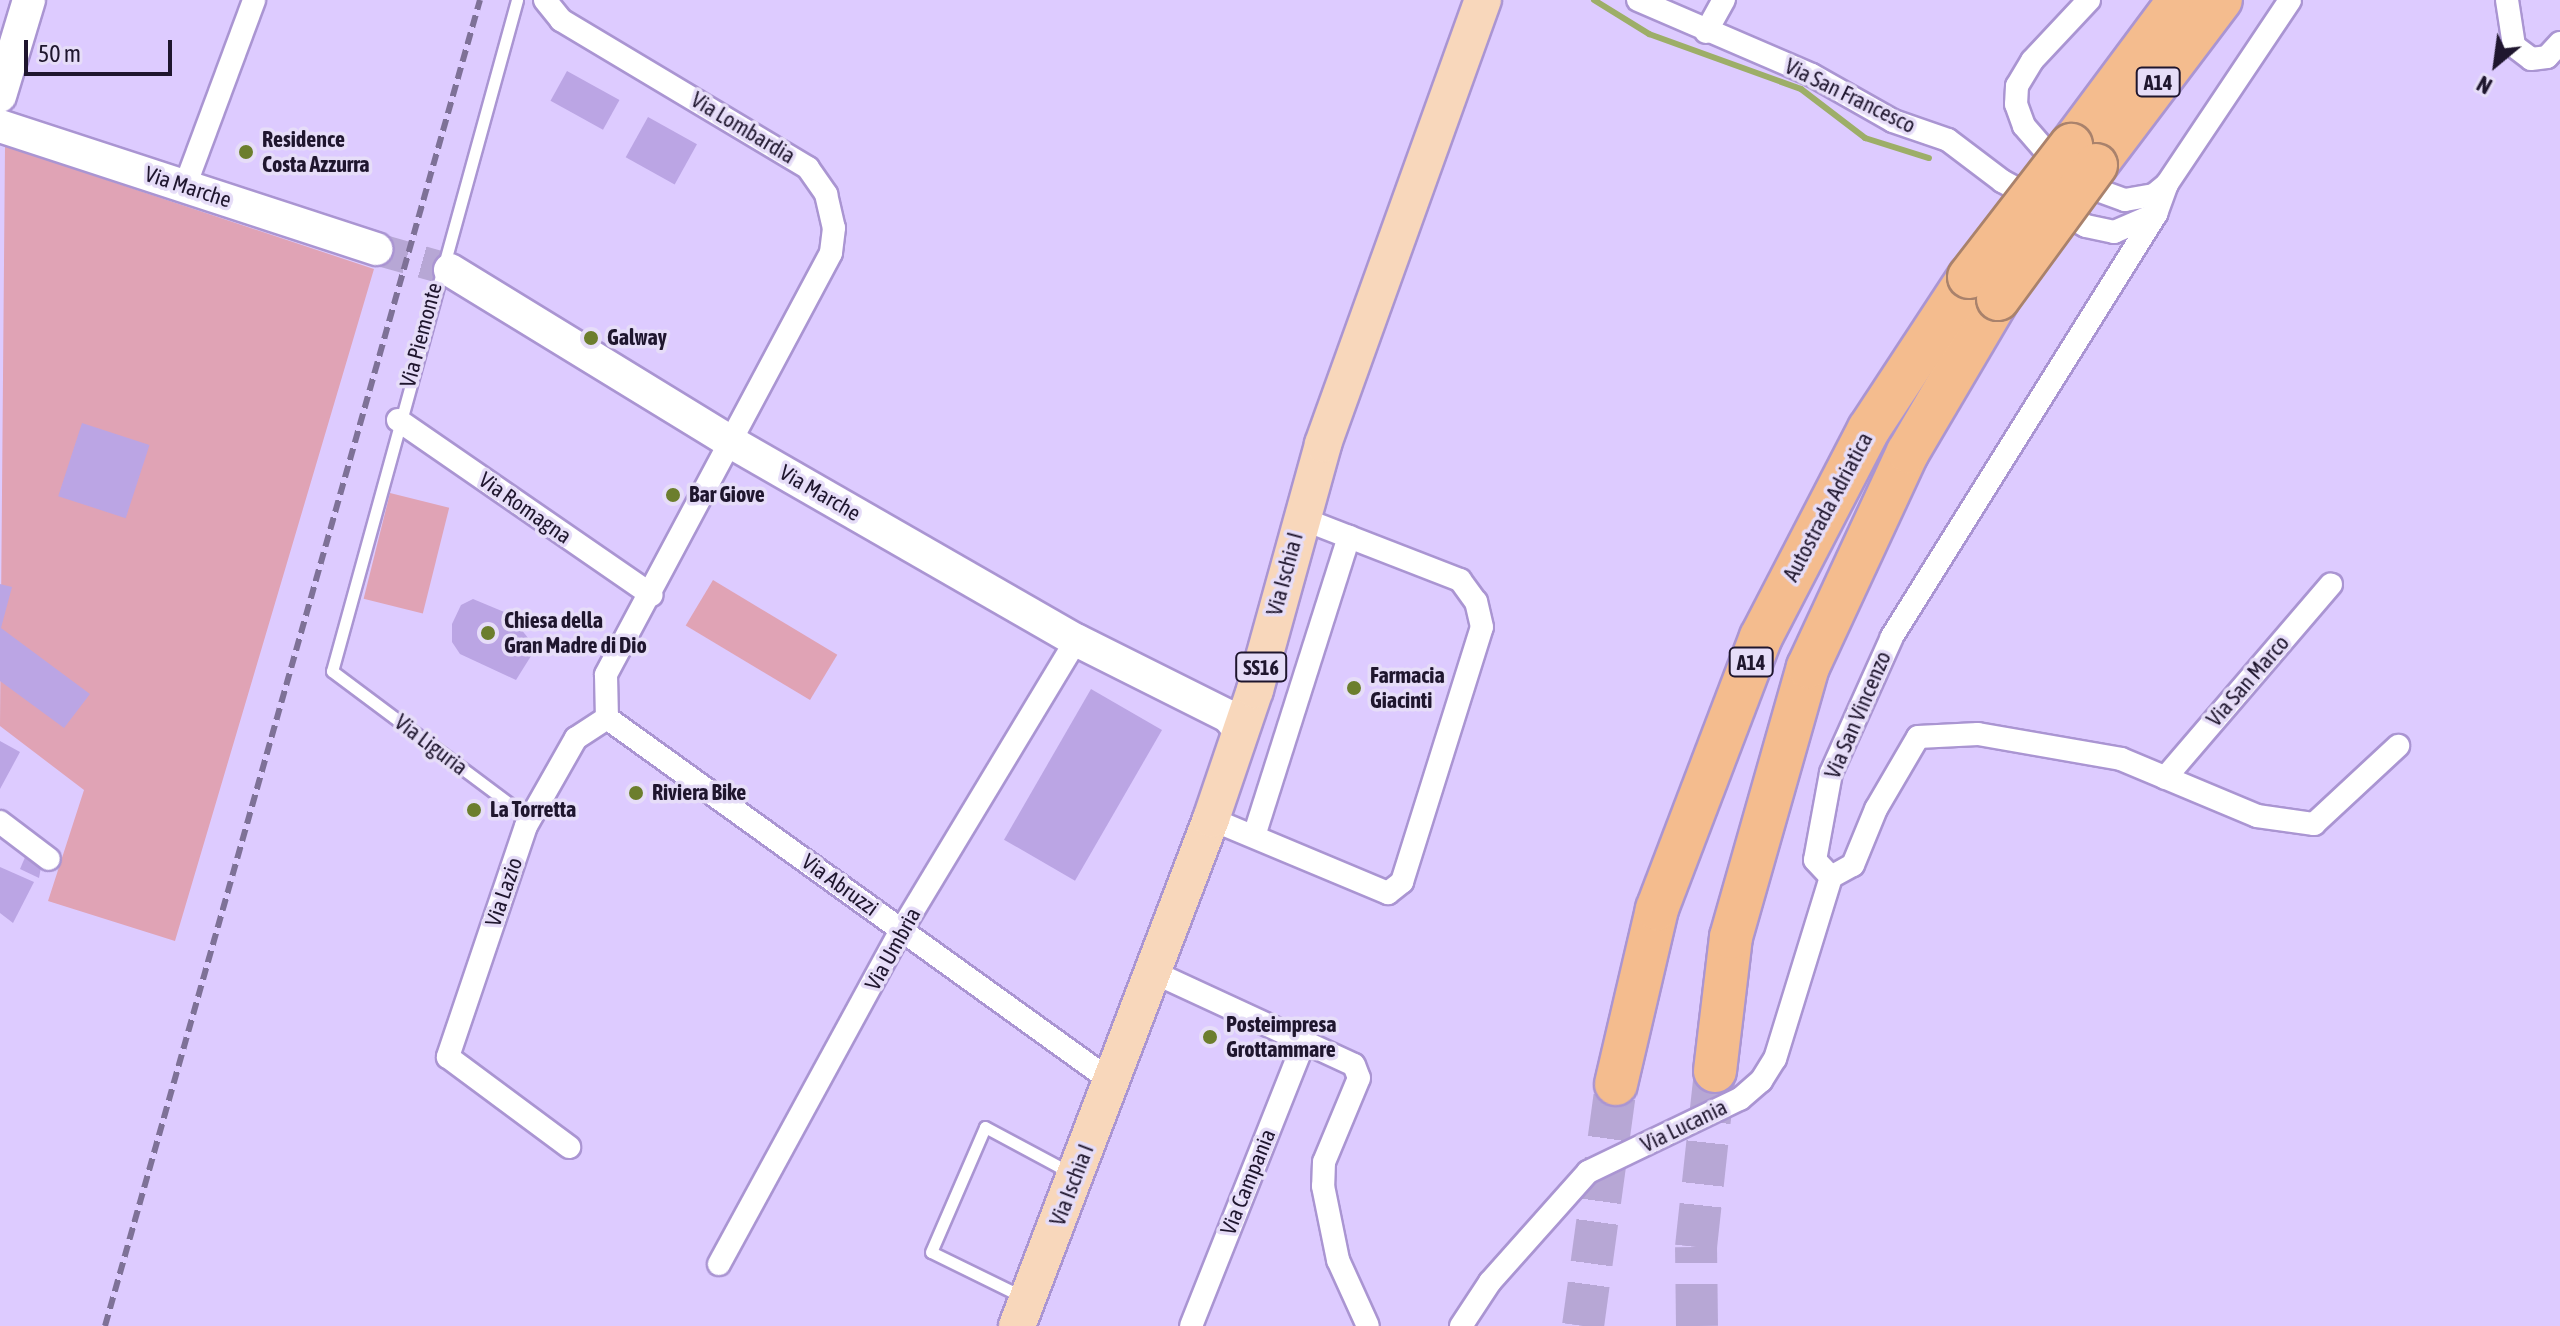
<!DOCTYPE html>
<html>
<head>
<meta charset="utf-8">
<style>
	body { margin:0 }
	#map { position:relative; width:2560px; height:1326px; overflow:hidden; background:#ddcbff; font-family:"Asap Condensed",sans-serif }
	div>[style] { position:absolute }
	.green>* { inset:0; background:#e0a3b5; transform-origin:0 0 }
	.stream>* { height:6px; margin:-3px; padding:0 3px; transform-origin:3px; border-radius:3px; background:#9dae68 }
	.building>* { inset:0; background:#bba5e4; transform-origin:0 0 }
	.secondary-tunnel>* { height:32px; margin-top:-16px; transform-origin:0; background:repeating-linear-gradient(90deg,#b7a7d5 0 32px,transparent 0 48px) }
	.highway-tunnel>* { height:42px; margin-top:-21px; transform-origin:0; background:repeating-linear-gradient(90deg,#b7a7d5 0 42px,transparent 0 63px) }
	.roads { filter:drop-shadow(2px 0 #aa95d2) drop-shadow(-2px 0 #aa95d2) drop-shadow(0 2px #aa95d2) drop-shadow(0 -2px #aa95d2) }
	.lane>* { height:11px; margin:-5.5px; padding:0 5.5px; transform-origin:5.5px; border-radius:5.5px; background:#fff }
	.street>* { height:22px; margin:-11px; padding:0 11px; transform-origin:11px; border-radius:11px; background:#fff }
	.secondary>* { height:32px; margin:-16px; padding:0 16px; transform-origin:16px; border-radius:16px; background:#fff }
	.primary>* { height:36px; margin:-18px; padding:0 18px; transform-origin:18px; border-radius:18px; background:#f8d7bb }
	.highway>* { height:42px; margin:-21px; padding:0 21px; transform-origin:21px; border-radius:21px; background:#f4bc8e }
	.rail>* { height:6px; margin-top:-3px; transform-origin:0; background:repeating-linear-gradient(90deg,#7e7197 0 12px,transparent 0 18px) }
	.bridges { filter:drop-shadow(2px 0 #a9826c) drop-shadow(-2px 0 #a9826c) drop-shadow(0 2px #a9826c) drop-shadow(0 -2px #a9826c) }
	.highway-bridge>* { height:42px; margin:-21px; padding:0 21px; transform-origin:21px; border-radius:21px; background:#f4bc8e }
	.dots>* { width:22px; height:22px; translate:-50% -50%; box-sizing:border-box; border:4px solid #e6ddf8; border-radius:50% }
	span { translate:-50% -50%; white-space:nowrap; text-align:center; line-height:1.15; -webkit-text-stroke:7px #e6ddf8; paint-order:stroke }
	.shield-label span { padding:2px 6px; background:#e6ddf8; border:2px solid; border-radius:6px; -webkit-text-stroke-width:0 }
	.shield-label { font-size:20px; color:#1f162e; font-weight:700 }
	.street-label { font-size:22px; color:#1f162e }
	.poi-label { font-size:22px; color:#1f162e; font-weight:700 }
	.left { translate:0 -50%; text-align:left }
	.north { position:absolute; left:2456px; top:24px; width:80px; height:80px; -webkit-text-stroke:6px #e6ddf8; paint-order:stroke; rotate:209deg; font-size:22px; font-weight:700; line-height:32px; text-align:center; color:#1f162e }
	.north::after { content:''; display:block; margin:auto; width:28px; height:36px; background:#1f162e; clip-path:polygon(50% 0,100% 100%,50% 72%,0 100%) }
	.scale { position:absolute; left:24px; top:40px; width:148px; height:36px; box-sizing:border-box; border:4px solid #1f162e; border-top:0; padding-left:10px; font-size:24px; line-height:28px; white-space:nowrap; color:#1f162e; -webkit-text-stroke:6px #e6ddf8; paint-order:stroke }
</style>
</head>
<body>
<div id="map">
	<div class="green">
		<i style="clip-path:polygon(5px 146px,374px 269px,175px 941px,48px 901px,84px 790px,0 726px)"></i>
		<i style="left:390px;top:493px;width:61px;height:109px;rotate:14deg"></i>
		<i style="left:713px;top:580px;width:145px;height:53px;rotate:31deg"></i>
	</div>
	<div class="stream">
		<i style="left:1594px;top:0;width:65px;rotate:31.7deg"></i>
		<i style="left:1649px;top:34px;width:162px;rotate:19.9deg"></i>
		<i style="left:1801px;top:89px;width:81px;rotate:37.4deg"></i>
		<i style="left:1865px;top:138px;width:67px;rotate:17.4deg"></i>
	</div>
	<div class="building">
		<i style="left:567px;top:71px;width:60px;height:34px;rotate:29deg"></i>
		<i style="left:648px;top:117px;width:56px;height:46px;rotate:29deg"></i>
		<i style="left:82px;top:423px;width:71px;height:77px;rotate:18deg"></i>
		<i style="clip-path:polygon(0 584px,12px 587px,1px 628px,90px 694px,64px 728px,0 681px)"></i>
		<i style="clip-path:polygon(473px 599px,509px 614px,536px 648px,516px 680px,460px 654px,452px 642px,452px 624px,461px 605px)"></i>
		<i style="left:1091px;top:689px;width:82px;height:174px;rotate:30deg"></i>
		<i style="clip-path:polygon(0 741px,20px 752px,0 789px)"></i>
		<i style="clip-path:polygon(26px 855px,42px 862px,39px 878px,20px 869px)"></i>
		<i style="clip-path:polygon(0 867px,34px 882px,13px 923px,0 913px)"></i>
	</div>
	<div class="secondary-tunnel">
		<i style="left:376px;top:249px;width:77px;rotate:15.8deg"></i>
	</div>
	<div class="highway-tunnel">
		<i style="left:1583px;top:1326px;width:244px;rotate:-82.2deg"></i>
		<i style="left:1697px;top:1326px;width:79px;rotate:-90.7deg"></i>
		<i style="left:1696px;top:1247px;width:177px;rotate:-83.8deg"></i>
	</div>
	<div class="roads">
		<div class="lane">
			<i style="left:517px;top:0;width:696px;rotate:105.41deg"></i>
			<i style="left:332px;top:671px;width:247px;rotate:36.8deg"></i>
			<i style="left:1023px;top:1297px;width:102px;rotate:-153.9deg"></i>
			<i style="left:931px;top:1252px;width:136px;rotate:-66.6deg"></i>
			<i style="left:985px;top:1127px;width:95px;rotate:28.2deg"></i>
		</div>
		<div class="street">
			<i style="left:545px;top:0;width:26px;rotate:51deg"></i>
			<i style="left:561px;top:20px;width:288px;rotate:30.9deg"></i>
			<i style="left:808px;top:168px;width:32px;rotate:55deg"></i>
			<i style="left:826px;top:194px;width:35px;rotate:77deg"></i>
			<i style="left:834px;top:228px;width:25px;rotate:97deg"></i>
			<i style="left:831px;top:253px;width:478px;rotate:118.1deg"></i>
			<i style="left:606px;top:675px;width:43px;rotate:88.7deg"></i>
			<i style="left:607px;top:718px;width:37px;rotate:147deg"></i>
			<i style="left:576px;top:738px;width:101px;rotate:119.6deg"></i>
			<i style="left:526px;top:826px;width:244px;rotate:108.7deg"></i>
			<i style="left:448px;top:1057px;width:151px;rotate:36.6deg"></i>
			<i style="left:1638px;top:0;width:189px;rotate:23.3deg"></i>
			<i style="left:1812px;top:75px;width:93px;rotate:29.6deg"></i>
			<i style="left:1893px;top:121px;width:58px;rotate:19.1deg"></i>
			<i style="left:1948px;top:140px;width:68px;rotate:37.2deg"></i>
			<i style="left:2002px;top:181px;width:95px;rotate:28.2deg"></i>
			<i style="left:2086px;top:226px;width:29px;rotate:12deg"></i>
			<i style="left:2114px;top:232px;width:46px;rotate:-23.2deg"></i>
			<i style="left:2156px;top:214px;width:32px;rotate:-70deg"></i>
			<i style="left:2089px;top:0;width:83px;rotate:133.1deg"></i>
			<i style="left:2032px;top:61px;width:29px;rotate:121deg"></i>
			<i style="left:2017px;top:86px;width:18px;rotate:93deg"></i>
			<i style="left:2016px;top:104px;width:23px;rotate:70deg"></i>
			<i style="left:2024px;top:126px;width:37px;rotate:49deg"></i>
			<i style="left:2048px;top:154px;width:53px;rotate:38.8deg"></i>
			<i style="left:2089px;top:187px;width:38px;rotate:20deg"></i>
			<i style="left:2125px;top:200px;width:29px;rotate:-10deg"></i>
			<i style="left:2154px;top:195px;width:17px;rotate:-40deg"></i>
			<i style="left:2167px;top:184px;width:221px;rotate:-56.2deg"></i>
			<i style="left:2507px;top:0;width:47px;rotate:81.3deg"></i>
			<i style="left:2514px;top:46px;width:21px;rotate:37deg"></i>
			<i style="left:2531px;top:59px;width:16px;rotate:-7deg"></i>
			<i style="left:2547px;top:57px;width:19px;rotate:-47deg"></i>
			<i style="left:1706px;top:32px;width:37px;rotate:-61deg"></i>
			<i style="left:185px;top:186px;width:198px;rotate:-69.6deg"></i>
			<i style="left:2156px;top:214px;width:499px;rotate:122deg"></i>
			<i style="left:1892px;top:637px;width:149px;rotate:114.2deg"></i>
			<i style="left:1831px;top:773px;width:88px;rotate:100.4deg"></i>
			<i style="left:1815px;top:860px;width:23px;rotate:47deg"></i>
			<i style="left:1831px;top:877px;width:25px;rotate:-29deg"></i>
			<i style="left:1853px;top:865px;width:61px;rotate:-67.7deg"></i>
			<i style="left:1876px;top:809px;width:83px;rotate:-59.7deg"></i>
			<i style="left:1918px;top:737px;width:60px;rotate:-2.9deg"></i>
			<i style="left:1978px;top:734px;width:145px;rotate:9.9deg"></i>
			<i style="left:2121px;top:759px;width:147px;rotate:22.7deg"></i>
			<i style="left:2257px;top:816px;width:58px;rotate:8deg"></i>
			<i style="left:2314px;top:824px;width:115px;rotate:-42.9deg"></i>
			<i style="left:398px;top:420px;width:308px;rotate:34.6deg"></i>
			<i style="left:607px;top:718px;width:621px;rotate:35.76deg"></i>
			<i style="left:2165px;top:778px;width:255px;rotate:-49.4deg"></i>
			<i style="left:1211px;top:819px;width:192px;rotate:22.7deg"></i>
			<i style="left:1388px;top:893px;width:18px;rotate:-38deg"></i>
			<i style="left:1402px;top:882px;width:267px;rotate:-72.6deg"></i>
			<i style="left:1482px;top:627px;width:26px;rotate:-103deg"></i>
			<i style="left:1476px;top:602px;width:27px;rotate:-126deg"></i>
			<i style="left:1460px;top:580px;width:172px;rotate:-158.8deg"></i>
			<i style="left:0;top:822px;width:61px;rotate:37.1deg"></i>
			<i style="left:1254px;top:836px;width:314px;rotate:-72.4deg"></i>
			<i style="left:1153px;top:972px;width:221px;rotate:24.8deg"></i>
			<i style="left:1354px;top:1065px;width:14px;rotate:69deg"></i>
			<i style="left:1359px;top:1078px;width:91px;rotate:112.6deg"></i>
			<i style="left:1324px;top:1162px;width:24px;rotate:92deg"></i>
			<i style="left:1323px;top:1186px;width:76px;rotate:78.5deg"></i>
			<i style="left:1338px;top:1260px;width:72px;rotate:65.6deg"></i>
			<i style="left:719px;top:1264px;width:382px;rotate:-61.4deg"></i>
			<i style="left:902px;top:929px;width:337px;rotate:-58.9deg"></i>
			<i style="left:1191px;top:1326px;width:309px;rotate:-68.3deg"></i>
			<i style="left:1461px;top:1326px;width:53px;rotate:-56.6deg"></i>
			<i style="left:1490px;top:1282px;width:147px;rotate:-48.3deg"></i>
			<i style="left:1588px;top:1172px;width:169px;rotate:-25.7deg"></i>
			<i style="left:1740px;top:1099px;width:28px;rotate:-41deg"></i>
			<i style="left:1761px;top:1081px;width:26px;rotate:-58deg"></i>
			<i style="left:1775px;top:1059px;width:190px;rotate:-72.9deg"></i>
		</div>
		<div class="secondary">
			<i style="left:0;top:96px;width:100px;rotate:-73.2deg"></i>
			<i style="left:0;top:126px;width:396px;rotate:18.1deg"></i>
			<i style="left:450px;top:270px;width:329px;rotate:31.5deg"></i>
			<i style="left:731px;top:442px;width:398px;rotate:29.9deg"></i>
			<i style="left:1076px;top:640px;width:170px;rotate:26.6deg"></i>
			<i style="left:1228px;top:716px;width:19px;rotate:51deg"></i>
		</div>
		<div class="primary">
			<i style="left:1017px;top:1326px;width:543px;rotate:-69.06deg"></i>
			<i style="left:1211px;top:819px;width:136px;rotate:-71.2deg"></i>
			<i style="left:1255px;top:690px;width:255px;rotate:-74.5deg"></i>
			<i style="left:1323px;top:444px;width:472px;rotate:-70.2deg"></i>
		</div>
		<div class="highway">
			<i style="left:2071px;top:145px;width:181px;rotate:-53.3deg"></i>
			<i style="left:2096px;top:165px;width:207px;rotate:-52.9deg"></i>
			<i style="left:1715px;top:1071px;width:135px;rotate:-83.2deg"></i>
			<i style="left:1731px;top:937px;width:281px;rotate:-74.1deg"></i>
			<i style="left:1808px;top:667px;width:237px;rotate:-65.1deg"></i>
			<i style="left:1908px;top:452px;width:178px;rotate:-59.5deg"></i>
			<i style="left:1616px;top:1084px;width:180px;rotate:-76.8deg"></i>
			<i style="left:1657px;top:909px;width:291px;rotate:-69.1deg"></i>
			<i style="left:1761px;top:637px;width:234px;rotate:-62.6deg"></i>
			<i style="left:1869px;top:429px;width:182px;rotate:-56.7deg"></i>
		</div>
	</div>
	<div class="rail">
		<i style="left:105px;top:1326px;width:1378px;rotate:-74.21deg"></i>
	</div>
	<div class="bridges">
		<div class="highway-bridge">
			<i style="left:1969px;top:277px;width:167px;rotate:-52.3deg"></i>
			<i style="left:1998px;top:299px;width:166px;rotate:-53.8deg"></i>
		</div>
	</div>
	<div class="dots">
		<i style="left:246px;top:152px;background:#6c7e2d"></i>
		<i style="left:591px;top:338px;background:#6c7e2d"></i>
		<i style="left:673px;top:495px;background:#6c7e2d"></i>
		<i style="left:488px;top:633px;background:#6c7e2d"></i>
		<i style="left:1354px;top:688px;background:#6c7e2d"></i>
		<i style="left:636px;top:793px;background:#6c7e2d"></i>
		<i style="left:474px;top:810px;background:#6c7e2d"></i>
		<i style="left:1210px;top:1037px;background:#6c7e2d"></i>
	</div>
	<div class="shield-label">
		<span style="left:2158px;top:82px">A14</span>
		<span style="left:1751px;top:662px">A14</span>
		<span style="left:1261px;top:667px">SS16</span>
	</div>
	<div class="street-label">
		<span style="left:1850px;top:96px;rotate:26deg">Via San Francesco</span>
		<span style="left:743px;top:128px;rotate:31deg">Via Lombardia</span>
		<span style="left:188px;top:187px;rotate:18deg">Via Marche</span>
		<span style="left:421px;top:335px;rotate:-75deg">Via Piemonte</span>
		<span style="left:820px;top:493px;rotate:30deg">Via Marche</span>
		<span style="left:1828px;top:507px;rotate:-62deg">Autostrada Adriatica</span>
		<span style="left:525px;top:508px;rotate:35deg">Via Romagna</span>
		<span style="left:1285px;top:574px;rotate:-75deg">Via Ischia I</span>
		<span style="left:2248px;top:681px;rotate:-49deg">Via San Marco</span>
		<span style="left:1858px;top:715px;rotate:-67deg">Via San Vincenzo</span>
		<span style="left:431px;top:745px;rotate:37deg">Via Liguria</span>
		<span style="left:840px;top:885px;rotate:36deg">Via Abruzzi</span>
		<span style="left:504px;top:892px;rotate:-71deg">Via Lazio</span>
		<span style="left:893px;top:949px;rotate:-61deg">Via Umbria</span>
		<span style="left:1684px;top:1126px;rotate:-26deg">Via Lucania</span>
		<span style="left:1248px;top:1182px;rotate:-68deg">Via Campania</span>
		<span style="left:1072px;top:1185px;rotate:-69deg">Via Ischia I</span>
	</div>
	<div class="poi-label">
		<span class="left" style="left:262px;top:152px">Residence<br>Costa Azzurra</span>
		<span class="left" style="left:607px;top:338px">Galway</span>
		<span class="left" style="left:689px;top:495px">Bar Giove</span>
		<span class="left" style="left:504px;top:633px">Chiesa della<br>Gran Madre di Dio</span>
		<span class="left" style="left:1370px;top:688px">Farmacia<br>Giacinti</span>
		<span class="left" style="left:652px;top:793px">Riviera Bike</span>
		<span class="left" style="left:490px;top:810px">La Torretta</span>
		<span class="left" style="left:1226px;top:1037px">Posteimpresa<br>Grottammare</span>
	</div>
	<div class="north">N</div>
	<div class="scale">50 m</div>
</div>
</body>
</html>
